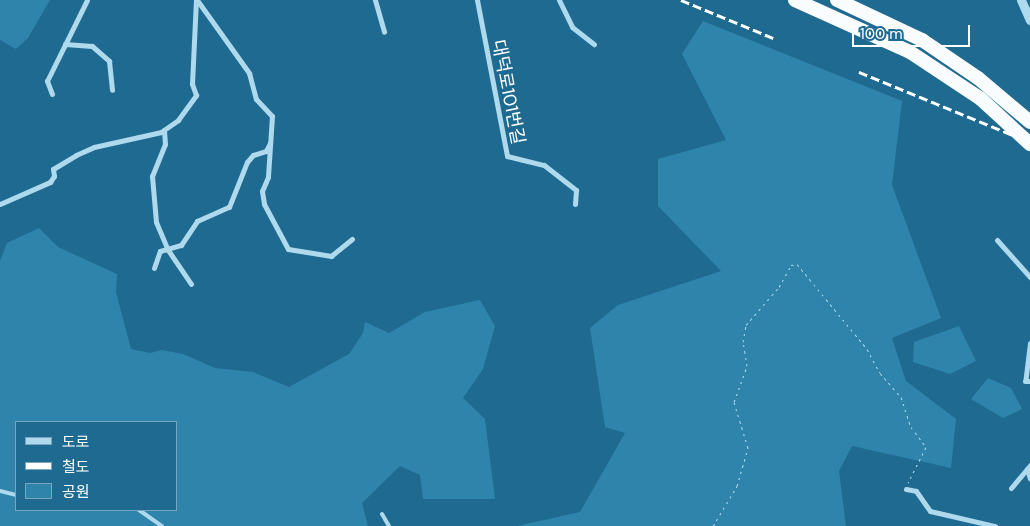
<!DOCTYPE html>
<html>
<head>
<meta charset="utf-8">
<style>
	body { margin:0 }
	#map { position:relative; width:1030px; height:526px; overflow:hidden; background:#1f6a90; font-family:"DM Sans","Noto Sans KR",sans-serif }
	div>[style] { position:absolute }
	.green>* { inset:0; background:#2f84ac }
	.path>* { height:1px; margin-top:-0.5px; transform-origin:0; background:repeating-linear-gradient(90deg,#afd9ed 0 2.5px,transparent 0 6.5px) }
	.service>* { height:4px; margin:-2px; padding:0 2px; transform-origin:2px; border-radius:2px; background:#afd9ed }
	.minor>* { height:5px; margin:-2.5px; padding:0 2.5px; transform-origin:2.5px; border-radius:2.5px; background:#afd9ed }
	.tertiary>* { height:9px; margin:-4.5px; padding:0 4.5px; transform-origin:4.5px; border-radius:4.5px; background:#afd9ed }
	.trunk>* { height:14px; margin:-7px; padding:0 7px; transform-origin:7px; border-radius:7px; background:#fafdff }
	.rail>* { height:2.5px; margin-top:-1.25px; transform-origin:0; background:repeating-linear-gradient(90deg,#fff 0 9px,transparent 0 13px) }
	span { translate:-50% -50%; white-space:nowrap; text-align:center; line-height:1.15; -webkit-text-stroke:4.5px #1f6a90; paint-order:stroke }
	.street-label { font-size:18px; color:#fff }
	.legend { position:absolute; left:15px; top:421px; width:162px; height:90px; box-sizing:border-box; background:#1f6a90; border:1px solid #79a6bc; margin:0; padding:6px 9px; list-style:none; font-size:15px; color:#fff }
	.legend li { display:flex; align-items:center; gap:10px; height:25px }
	.legend b { width:25px; border:1px solid #79a6bc }
	.scale { position:absolute; left:852px; top:25px; width:118px; height:22px; box-sizing:border-box; border:2px solid #fff; border-top:0; padding-left:6px; font-size:15px; line-height:18px; white-space:nowrap; color:#fff; -webkit-text-stroke:4px #1f6a90; paint-order:stroke }
</style>
</head>
<body>
<div id="map">
	<div class="green">
		<i style="clip-path:polygon(0 0,50px 0,28px 38px,16px 49px,0 40px)"></i>
		<i style="clip-path:polygon(703px 21px,902px 101px,892px 185px,941px 318px,892px 338px,906px 381px,956px 419px,951px 468px,852px 446px,839px 471px,846px 526px,517px 526px,580px 512px,625px 433px,605px 427px,590px 328px,618px 305px,721px 271px,658px 206px,658px 159px,726px 140px,682px 54px)"></i>
		<i style="clip-path:polygon(evenodd,39px 228px,58px 247px,117px 274px,116px 292px,131px 349px,150px 353px,162px 350px,183px 354px,215px 368px,253px 372px,289px 387px,349px 354px,363px 333px,365px 322px,389px 333px,425px 312px,480px 300px,495px 326px,483px 369px,463px 398px,485px 419px,495px 499px,423px 499px,420px 475px,400px 466px,362px 503px,368px 526px,0 526px,0 261px,7px 243px,39px 228px,16px 422px,176px 422px,176px 510px,16px 510px,16px 422px)"></i>
		<i style="clip-path:polygon(959px 326px,976px 361px,950px 374px,913px 362px,914px 342px)"></i>
		<i style="clip-path:polygon(988px 378px,1011px 388px,1022px 409px,1003px 418px,971px 399px)"></i>
	</div>
	<div class="path">
		<i style="left:713px;top:526px;width:47px;rotate:-59deg"></i>
		<i style="left:737px;top:486px;width:40px;rotate:-74deg"></i>
		<i style="left:748px;top:448px;width:48px;rotate:-106.9deg"></i>
		<i style="left:734px;top:402px;width:38px;rotate:-70deg"></i>
		<i style="left:747px;top:366px;width:24px;rotate:-99deg"></i>
		<i style="left:743px;top:342px;width:17px;rotate:-80deg"></i>
		<i style="left:746px;top:325px;width:50px;rotate:-49deg"></i>
		<i style="left:779px;top:287px;width:25px;rotate:-61deg"></i>
		<i style="left:791px;top:265px;width:6px;rotate:-9deg"></i>
		<i style="left:797px;top:264px;width:110px;rotate:50.5deg"></i>
		<i style="left:867px;top:349px;width:27px;rotate:62deg"></i>
		<i style="left:880px;top:373px;width:32px;rotate:49deg"></i>
		<i style="left:901px;top:397px;width:32px;rotate:72deg"></i>
		<i style="left:911px;top:427px;width:25px;rotate:53deg"></i>
		<i style="left:926px;top:447px;width:40px;rotate:116.6deg"></i>
	</div>
	<div class="service">
		<i style="left:0;top:491px;width:16px;rotate:14deg"></i>
		<i style="left:139px;top:510px;width:28px;rotate:35deg"></i>
		<i style="left:382px;top:514px;width:14px;rotate:60deg"></i>
	</div>
	<div class="minor">
		<i style="left:197px;top:0;width:90px;rotate:54.5deg"></i>
		<i style="left:249px;top:73px;width:27px;rotate:75deg"></i>
		<i style="left:256px;top:99px;width:23px;rotate:47deg"></i>
		<i style="left:272px;top:116px;width:61px;rotate:93.8deg"></i>
		<i style="left:268px;top:177px;width:15px;rotate:113deg"></i>
		<i style="left:262px;top:191px;width:13px;rotate:81deg"></i>
		<i style="left:264px;top:204px;width:51px;rotate:61.9deg"></i>
		<i style="left:288px;top:249px;width:44px;rotate:9.2deg"></i>
		<i style="left:331px;top:256px;width:27px;rotate:-39deg"></i>
		<i style="left:375px;top:0;width:33px;rotate:74deg"></i>
		<i style="left:477px;top:0;width:159px;rotate:79.1deg"></i>
		<i style="left:507px;top:156px;width:38px;rotate:14deg"></i>
		<i style="left:544px;top:165px;width:41px;rotate:38deg"></i>
		<i style="left:576px;top:190px;width:14px;rotate:94deg"></i>
		<i style="left:559px;top:0;width:30px;rotate:64deg"></i>
		<i style="left:572px;top:27px;width:28px;rotate:38deg"></i>
		<i style="left:65px;top:44px;width:27px;rotate:4deg"></i>
		<i style="left:92px;top:46px;width:23px;rotate:41deg"></i>
		<i style="left:109px;top:61px;width:29px;rotate:84deg"></i>
		<i style="left:52px;top:94px;width:14px;rotate:-111deg"></i>
		<i style="left:47px;top:81px;width:90px;rotate:-63.7deg"></i>
		<i style="left:164px;top:130px;width:14px;rotate:86deg"></i>
		<i style="left:165px;top:144px;width:35px;rotate:112deg"></i>
		<i style="left:152px;top:176px;width:46px;rotate:85deg"></i>
		<i style="left:156px;top:222px;width:30px;rotate:67deg"></i>
		<i style="left:168px;top:250px;width:41px;rotate:55.9deg"></i>
		<i style="left:0;top:204px;width:55px;rotate:-23.7deg"></i>
		<i style="left:50px;top:182px;width:7px;rotate:-56deg"></i>
		<i style="left:54px;top:176px;width:7px;rotate:-98deg"></i>
		<i style="left:53px;top:169px;width:27px;rotate:-31deg"></i>
		<i style="left:76px;top:155px;width:20px;rotate:-24deg"></i>
		<i style="left:94px;top:147px;width:69px;rotate:-12.6deg"></i>
		<i style="left:161px;top:132px;width:21px;rotate:-35deg"></i>
		<i style="left:178px;top:120px;width:31px;rotate:-54deg"></i>
		<i style="left:196px;top:95px;width:12px;rotate:-110deg"></i>
		<i style="left:192px;top:84px;width:84px;rotate:-87.3deg"></i>
		<i style="left:997px;top:240px;width:50px;rotate:48.3deg"></i>
		<i style="left:154px;top:268px;width:18px;rotate:-71deg"></i>
		<i style="left:160px;top:251px;width:22px;rotate:-16deg"></i>
		<i style="left:181px;top:245px;width:29px;rotate:-56deg"></i>
		<i style="left:197px;top:221px;width:35px;rotate:-24deg"></i>
		<i style="left:229px;top:207px;width:48px;rotate:-68.2deg"></i>
		<i style="left:247px;top:162px;width:9px;rotate:-49deg"></i>
		<i style="left:253px;top:155px;width:14px;rotate:-17deg"></i>
		<i style="left:266px;top:151px;width:9px;rotate:-63deg"></i>
		<i style="left:1030px;top:343px;width:38px;rotate:97deg"></i>
		<i style="left:1025px;top:381px;width:5px"></i>
		<i style="left:1027px;top:469px;width:10px;rotate:73deg"></i>
		<i style="left:1011px;top:488px;width:30px;rotate:-50deg"></i>
		<i style="left:906px;top:489px;width:10px;rotate:11deg"></i>
		<i style="left:916px;top:491px;width:24px;rotate:55deg"></i>
		<i style="left:930px;top:511px;width:67px;rotate:13deg"></i>
	</div>
	<div class="tertiary">
		<i style="left:1021px;top:0;width:22px;rotate:66deg"></i>
	</div>
	<div class="trunk">
		<i style="left:795px;top:0;width:126px;rotate:24.3deg"></i>
		<i style="left:910px;top:52px;width:85px;rotate:33.5deg"></i>
		<i style="left:981px;top:99px;width:67px;rotate:42.6deg"></i>
		<i style="left:837px;top:0;width:94px;rotate:25.2deg"></i>
		<i style="left:922px;top:40px;width:68px;rotate:34.2deg"></i>
		<i style="left:978px;top:78px;width:68px;rotate:40.2deg"></i>
	</div>
	<div class="rail">
		<i style="left:681px;top:0;width:100px;rotate:22.4deg"></i>
		<i style="left:859px;top:72px;width:185px;rotate:22.3deg"></i>
	</div>
	<div class="street-label">
		<span style="left:508px;top:92px;rotate:79deg">대덕로101번길</span>
	</div>
	<ul class="legend">
	<li><b style="height:6px;background:#afd9ed"></b>도로</li>
	<li><b style="height:6px;background:#fff"></b>철도</li>
	<li><b style="height:14px;background:#2f84ac"></b>공원</li>
	</ul>
	<div class="scale">100 m</div>
</div>
</body>
</html>
